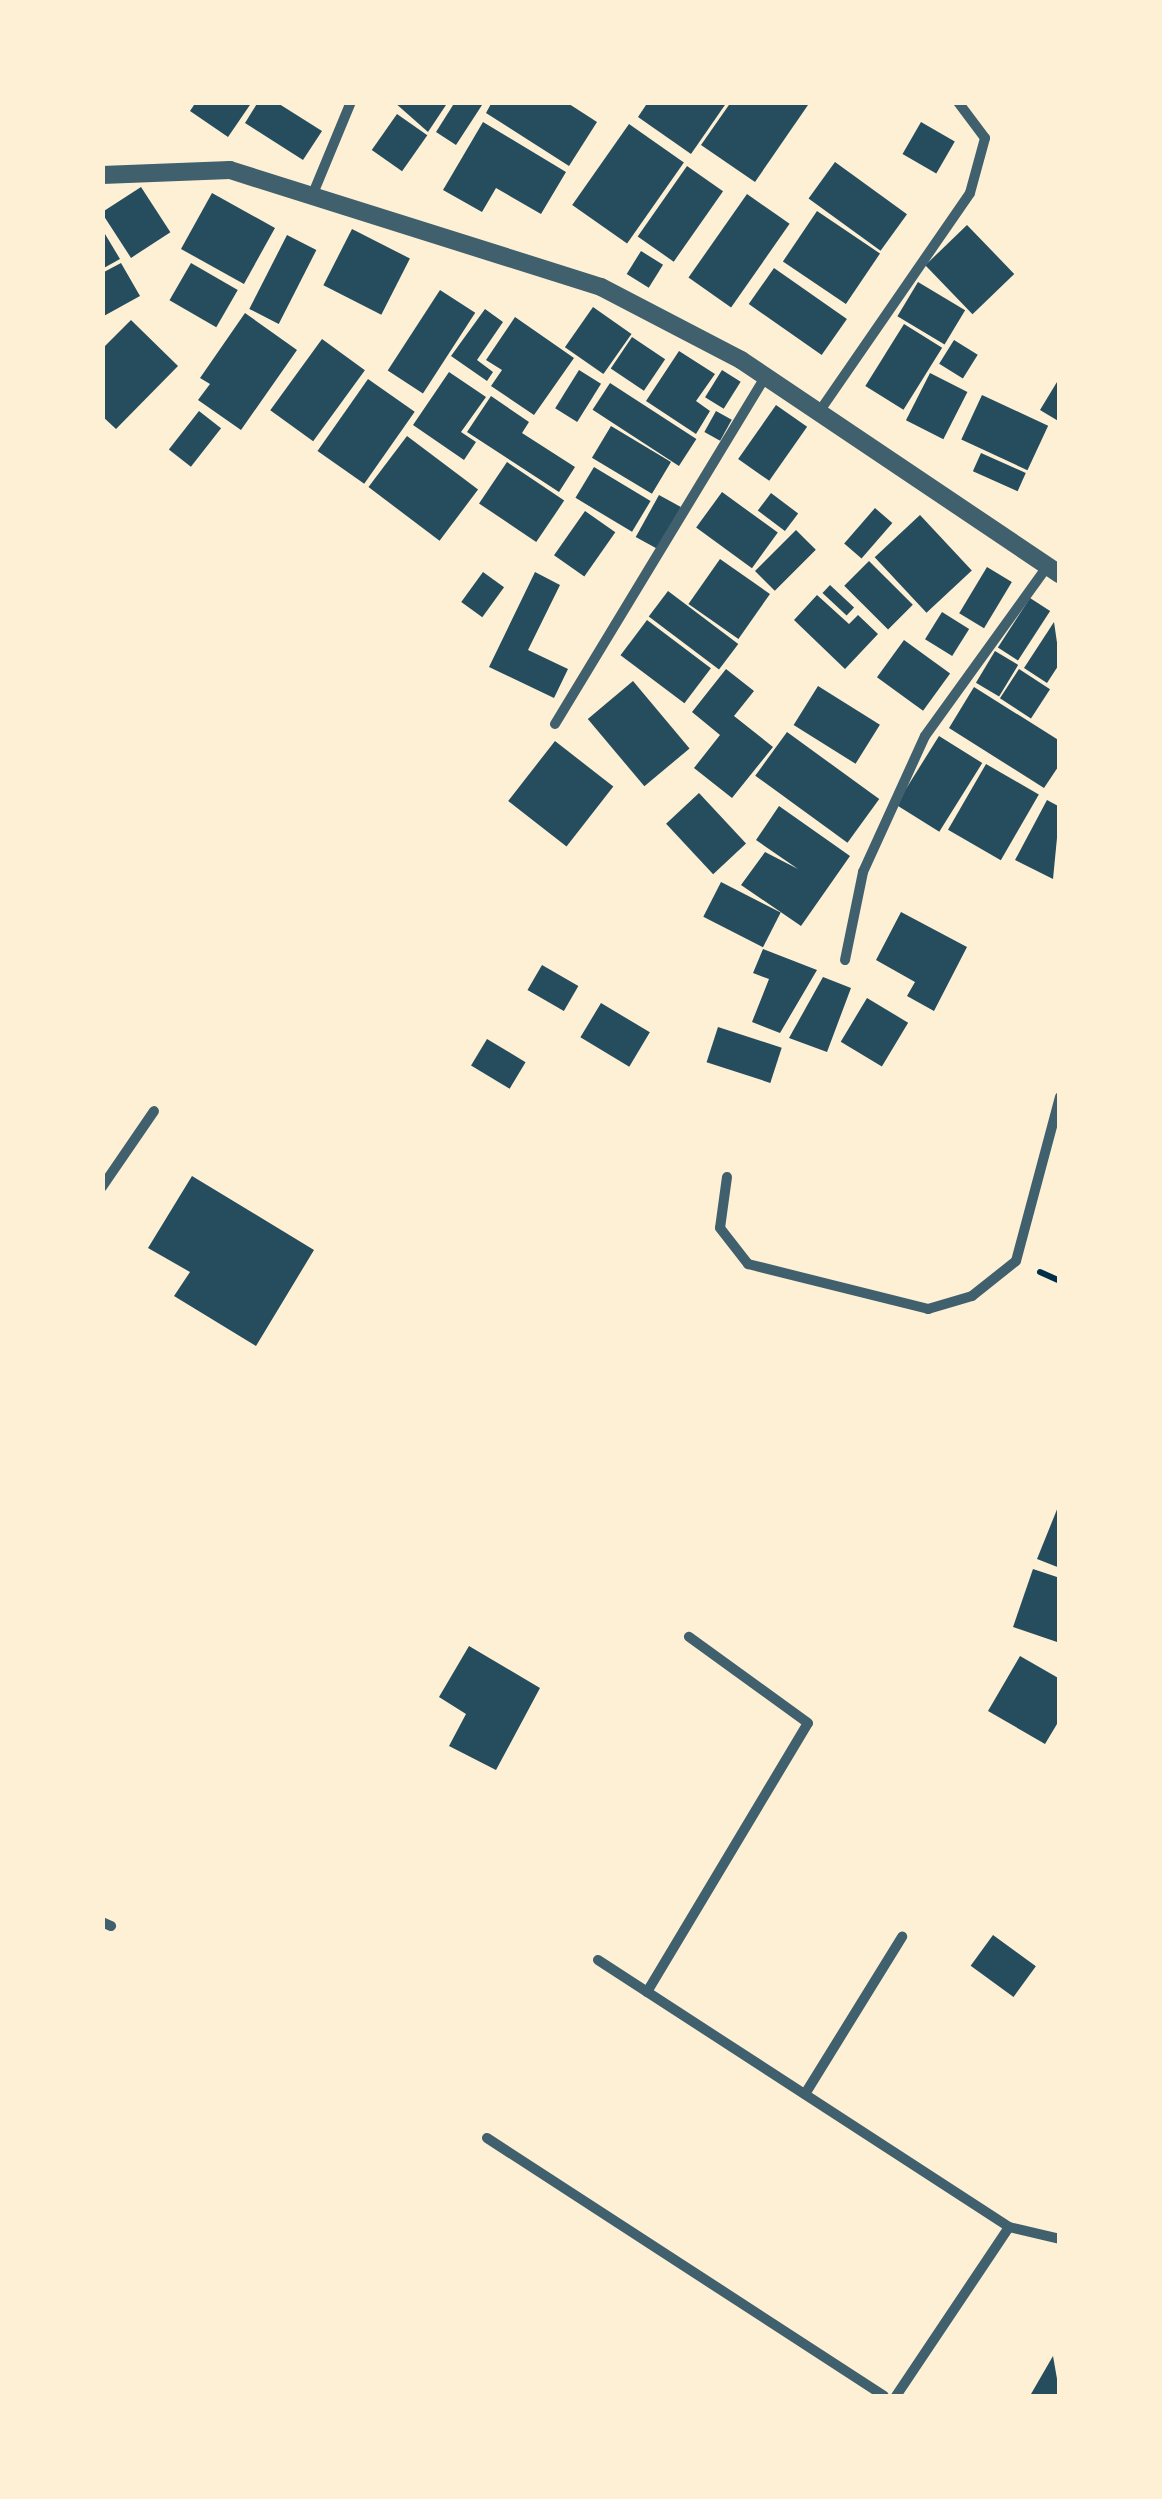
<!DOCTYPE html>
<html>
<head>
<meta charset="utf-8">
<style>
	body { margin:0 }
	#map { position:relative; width:1162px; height:2499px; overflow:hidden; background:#fdf0d5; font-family:"Sofia Sans Condensed",sans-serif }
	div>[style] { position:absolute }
	.building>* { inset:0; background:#264d5e; transform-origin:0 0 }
	.path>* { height:6px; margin:-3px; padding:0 3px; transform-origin:3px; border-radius:3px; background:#003049 }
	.minor>* { height:10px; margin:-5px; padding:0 5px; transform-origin:5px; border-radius:5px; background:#3f606c }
	.tertiary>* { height:18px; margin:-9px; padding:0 9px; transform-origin:9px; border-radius:9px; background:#3f606c }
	span { translate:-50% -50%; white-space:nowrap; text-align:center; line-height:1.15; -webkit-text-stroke:8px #fdf0d5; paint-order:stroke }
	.frame { position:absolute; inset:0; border:105px solid #fdf0d5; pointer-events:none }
</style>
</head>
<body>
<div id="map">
	<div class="building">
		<i style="clip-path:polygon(196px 102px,252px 102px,228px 137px,190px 111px)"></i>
		<i style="clip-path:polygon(258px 102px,276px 102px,322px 131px,303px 160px,245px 123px)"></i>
		<i style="clip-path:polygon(394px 102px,448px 102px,428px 132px)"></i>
		<i style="clip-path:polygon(455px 102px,484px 102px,456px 145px,436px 132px)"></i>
		<i style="clip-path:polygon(492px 102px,566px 102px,597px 122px,569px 166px,486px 113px)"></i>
		<i style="clip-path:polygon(648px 102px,727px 102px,691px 154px,638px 117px)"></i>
		<i style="clip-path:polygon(731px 102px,808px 105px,755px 182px,701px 145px)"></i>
		<i style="left:397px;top:114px;width:37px;height:44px;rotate:35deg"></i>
		<i style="clip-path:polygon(483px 122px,566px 172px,541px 214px,496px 188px,482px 212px,443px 190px)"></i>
		<i style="left:921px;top:122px;width:39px;height:37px;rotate:30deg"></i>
		<i style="left:629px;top:124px;width:67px;height:99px;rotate:35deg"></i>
		<i style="left:835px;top:162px;width:89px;height:45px;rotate:36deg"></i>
		<i style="left:687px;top:166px;width:44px;height:86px;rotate:35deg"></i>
		<i style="left:141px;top:187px;width:54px;height:47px;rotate:57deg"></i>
		<i style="left:212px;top:193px;width:72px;height:64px;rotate:29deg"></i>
		<i style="left:747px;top:194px;width:52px;height:102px;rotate:35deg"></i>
		<i style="left:817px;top:211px;width:76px;height:61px;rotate:34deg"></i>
		<i style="left:967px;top:225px;width:68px;height:58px;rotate:46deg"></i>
		<i style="clip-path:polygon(102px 229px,120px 259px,102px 269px)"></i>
		<i style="left:352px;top:229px;width:65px;height:63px;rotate:27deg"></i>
		<i style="left:287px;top:235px;width:33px;height:83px;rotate:27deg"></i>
		<i style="left:641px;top:251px;width:26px;height:27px;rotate:32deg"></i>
		<i style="clip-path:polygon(121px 263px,140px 296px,102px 317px,102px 273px)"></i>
		<i style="left:191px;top:263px;width:54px;height:43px;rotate:30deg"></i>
		<i style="left:774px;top:268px;width:89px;height:44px;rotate:35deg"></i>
		<i style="left:918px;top:282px;width:55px;height:40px;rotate:31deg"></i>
		<i style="left:440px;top:290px;width:42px;height:96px;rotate:33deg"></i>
		<i style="left:593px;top:307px;width:47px;height:49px;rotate:35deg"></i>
		<i style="clip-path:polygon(485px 309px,503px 322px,477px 360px,493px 372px,487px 381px,451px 356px)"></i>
		<i style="clip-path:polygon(245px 313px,297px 350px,241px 430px,198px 400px,210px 384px,200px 378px)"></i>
		<i style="clip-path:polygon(515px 317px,574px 358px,534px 415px,491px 386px,502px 370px,486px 360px)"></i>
		<i style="clip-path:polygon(131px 320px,178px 366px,116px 429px,102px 416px,102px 349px)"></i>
		<i style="left:904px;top:324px;width:45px;height:73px;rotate:32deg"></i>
		<i style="left:632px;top:337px;width:40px;height:38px;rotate:34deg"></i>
		<i style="left:322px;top:339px;width:53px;height:88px;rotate:36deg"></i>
		<i style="left:954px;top:340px;width:28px;height:28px;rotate:32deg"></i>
		<i style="clip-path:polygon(679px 351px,715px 374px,696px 401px,710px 411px,696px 434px,646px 401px)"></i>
		<i style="left:579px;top:370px;width:26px;height:45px;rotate:32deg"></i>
		<i style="left:722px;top:370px;width:22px;height:32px;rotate:32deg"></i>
		<i style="clip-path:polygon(449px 372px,486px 397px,461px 432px,476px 442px,464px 460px,413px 425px)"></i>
		<i style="left:930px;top:373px;width:42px;height:53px;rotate:27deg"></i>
		<i style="clip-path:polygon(1060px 377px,1060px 422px,1040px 410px)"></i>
		<i style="left:368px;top:379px;width:57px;height:88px;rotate:35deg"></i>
		<i style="left:610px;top:383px;width:103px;height:32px;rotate:33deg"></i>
		<i style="left:982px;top:395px;width:73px;height:49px;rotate:25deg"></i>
		<i style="clip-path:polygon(491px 396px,529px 422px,522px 433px,575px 467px,559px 492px,467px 432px)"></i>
		<i style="left:776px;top:405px;width:38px;height:66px;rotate:35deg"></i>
		<i style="left:199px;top:411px;width:28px;height:49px;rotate:38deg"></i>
		<i style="left:716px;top:411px;width:18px;height:24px;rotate:29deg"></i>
		<i style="left:611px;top:426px;width:70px;height:37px;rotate:31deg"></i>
		<i style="left:407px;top:436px;width:89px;height:64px;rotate:37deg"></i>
		<i style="left:981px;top:453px;width:49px;height:20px;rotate:24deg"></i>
		<i style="left:507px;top:462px;width:69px;height:50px;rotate:34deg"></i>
		<i style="left:594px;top:467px;width:66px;height:36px;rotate:31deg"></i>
		<i style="left:722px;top:492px;width:69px;height:44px;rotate:36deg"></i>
		<i style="left:771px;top:493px;width:34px;height:22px;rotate:37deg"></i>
		<i style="left:659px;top:495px;width:25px;height:48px;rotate:29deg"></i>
		<i style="left:875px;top:508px;width:23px;height:47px;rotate:41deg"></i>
		<i style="left:585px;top:511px;width:37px;height:54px;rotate:35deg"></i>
		<i style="left:920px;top:515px;width:76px;height:62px;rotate:47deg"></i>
		<i style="left:796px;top:530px;width:28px;height:58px;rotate:45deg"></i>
		<i style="left:720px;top:559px;width:61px;height:55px;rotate:35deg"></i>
		<i style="left:869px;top:561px;width:62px;height:35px;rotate:45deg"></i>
		<i style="left:987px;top:567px;width:29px;height:54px;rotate:31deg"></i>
		<i style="left:483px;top:572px;width:26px;height:37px;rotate:36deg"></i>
		<i style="clip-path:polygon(535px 572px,560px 585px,528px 650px,568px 669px,554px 698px,489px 667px)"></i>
		<i style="left:830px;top:585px;width:33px;height:11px;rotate:43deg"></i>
		<i style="left:668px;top:591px;width:88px;height:32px;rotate:37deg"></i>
		<i style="clip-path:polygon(817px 595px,849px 624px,858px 615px,878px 634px,845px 669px,794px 620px)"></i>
		<i style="left:1030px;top:598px;width:24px;height:59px;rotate:33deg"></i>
		<i style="left:942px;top:612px;width:32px;height:32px;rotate:32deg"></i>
		<i style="left:647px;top:620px;width:80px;height:44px;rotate:37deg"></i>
		<i style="clip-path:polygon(1054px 622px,1060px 663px,1047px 683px,1024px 668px)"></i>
		<i style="left:904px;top:640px;width:57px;height:46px;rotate:36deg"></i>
		<i style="left:995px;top:651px;width:27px;height:37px;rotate:31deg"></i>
		<i style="clip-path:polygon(726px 669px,754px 691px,734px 716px,773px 747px,732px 798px,694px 768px,720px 735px,692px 712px)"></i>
		<i style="left:1019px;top:669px;width:37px;height:35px;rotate:33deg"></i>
		<i style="left:633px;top:681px;width:88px;height:59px;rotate:50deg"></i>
		<i style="left:818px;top:686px;width:73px;height:46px;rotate:32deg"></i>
		<i style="clip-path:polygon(974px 687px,1060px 741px,1060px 764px,1044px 788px,949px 728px)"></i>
		<i style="left:787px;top:732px;width:114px;height:54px;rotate:36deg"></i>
		<i style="left:939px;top:736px;width:51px;height:81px;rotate:32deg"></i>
		<i style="left:555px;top:741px;width:74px;height:76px;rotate:38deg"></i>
		<i style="left:986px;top:764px;width:61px;height:76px;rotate:30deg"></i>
		<i style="left:699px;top:793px;width:69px;height:45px;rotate:47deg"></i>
		<i style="clip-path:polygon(1047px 800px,1060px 807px,1053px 879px,1015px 860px)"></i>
		<i style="clip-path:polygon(779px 806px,850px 856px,801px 926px,741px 885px,765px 852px,798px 869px,756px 840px)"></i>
		<i style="left:721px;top:882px;width:67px;height:39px;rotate:27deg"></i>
		<i style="clip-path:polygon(901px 912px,967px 947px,934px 1011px,907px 996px,915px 982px,876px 960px)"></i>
		<i style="clip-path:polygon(763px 949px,817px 970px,780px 1033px,752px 1022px,769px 979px,753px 973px)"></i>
		<i style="left:542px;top:965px;width:42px;height:29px;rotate:30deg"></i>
		<i style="clip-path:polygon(823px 977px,851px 988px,827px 1052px,789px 1038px)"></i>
		<i style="left:867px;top:998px;width:48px;height:51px;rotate:31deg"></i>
		<i style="left:601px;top:1003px;width:57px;height:40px;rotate:31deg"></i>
		<i style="left:718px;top:1027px;width:67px;height:37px;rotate:18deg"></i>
		<i style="left:487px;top:1039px;width:45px;height:31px;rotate:31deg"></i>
		<i style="clip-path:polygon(192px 1176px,314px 1250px,256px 1346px,174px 1296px,190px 1272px,148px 1248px)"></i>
		<i style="clip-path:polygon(1060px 1502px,1060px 1568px,1037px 1559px)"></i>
		<i style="clip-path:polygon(1033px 1569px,1060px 1578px,1060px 1643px,1013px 1627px)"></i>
		<i style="clip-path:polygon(469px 1646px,540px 1688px,496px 1770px,449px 1746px,466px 1714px,439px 1697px)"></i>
		<i style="clip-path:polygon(1020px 1656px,1060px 1679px,1060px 1719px,1045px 1744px,988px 1711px)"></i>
		<i style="left:993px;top:1935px;width:53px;height:38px;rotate:36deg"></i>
		<i style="clip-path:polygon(1053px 2356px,1060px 2396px,1034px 2396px,1031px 2394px)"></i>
	</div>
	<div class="path">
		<i style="left:1040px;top:1272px;width:22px;rotate:24deg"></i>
	</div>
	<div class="minor">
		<i style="left:312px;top:196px;width:102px;rotate:-67.5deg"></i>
		<i style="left:819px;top:412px;width:266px;rotate:-55.4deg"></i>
		<i style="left:970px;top:193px;width:57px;rotate:-74.7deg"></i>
		<i style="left:985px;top:138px;width:45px;rotate:-126.9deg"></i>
		<i style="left:555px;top:724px;width:403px;rotate:-58.8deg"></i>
		<i style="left:845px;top:960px;width:90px;rotate:-78.4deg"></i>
		<i style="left:863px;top:872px;width:149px;rotate:-65.5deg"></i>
		<i style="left:925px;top:736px;width:208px;rotate:-54.2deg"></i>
		<i style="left:727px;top:1177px;width:51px;rotate:97.8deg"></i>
		<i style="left:720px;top:1228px;width:46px;rotate:52.1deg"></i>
		<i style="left:748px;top:1264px;width:186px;rotate:14deg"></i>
		<i style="left:928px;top:1309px;width:46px;rotate:-16.5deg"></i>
		<i style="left:972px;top:1296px;width:56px;rotate:-38.5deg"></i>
		<i style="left:1016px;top:1261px;width:170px;rotate:-75deg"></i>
		<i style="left:102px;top:1187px;width:92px;rotate:-55.6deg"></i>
		<i style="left:102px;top:1922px;width:10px;rotate:24deg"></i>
		<i style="left:598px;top:1960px;width:490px;rotate:33deg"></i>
		<i style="left:1009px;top:2227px;width:52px;rotate:13.2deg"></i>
		<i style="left:647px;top:1992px;width:313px;rotate:-59.1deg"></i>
		<i style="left:808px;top:1723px;width:147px;rotate:-144.1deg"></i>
		<i style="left:805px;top:2094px;width:185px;rotate:-58.3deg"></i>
		<i style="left:487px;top:2138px;width:473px;rotate:33deg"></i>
		<i style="left:896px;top:2396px;width:203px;rotate:-56.2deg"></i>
	</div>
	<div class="tertiary">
		<i style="left:102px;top:175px;width:128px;rotate:-2.2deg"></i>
		<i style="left:230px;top:170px;width:389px;rotate:17.5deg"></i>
		<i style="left:601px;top:287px;width:158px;rotate:27.5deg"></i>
		<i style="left:741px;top:360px;width:384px;rotate:33.9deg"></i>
	</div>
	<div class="frame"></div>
</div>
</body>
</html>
